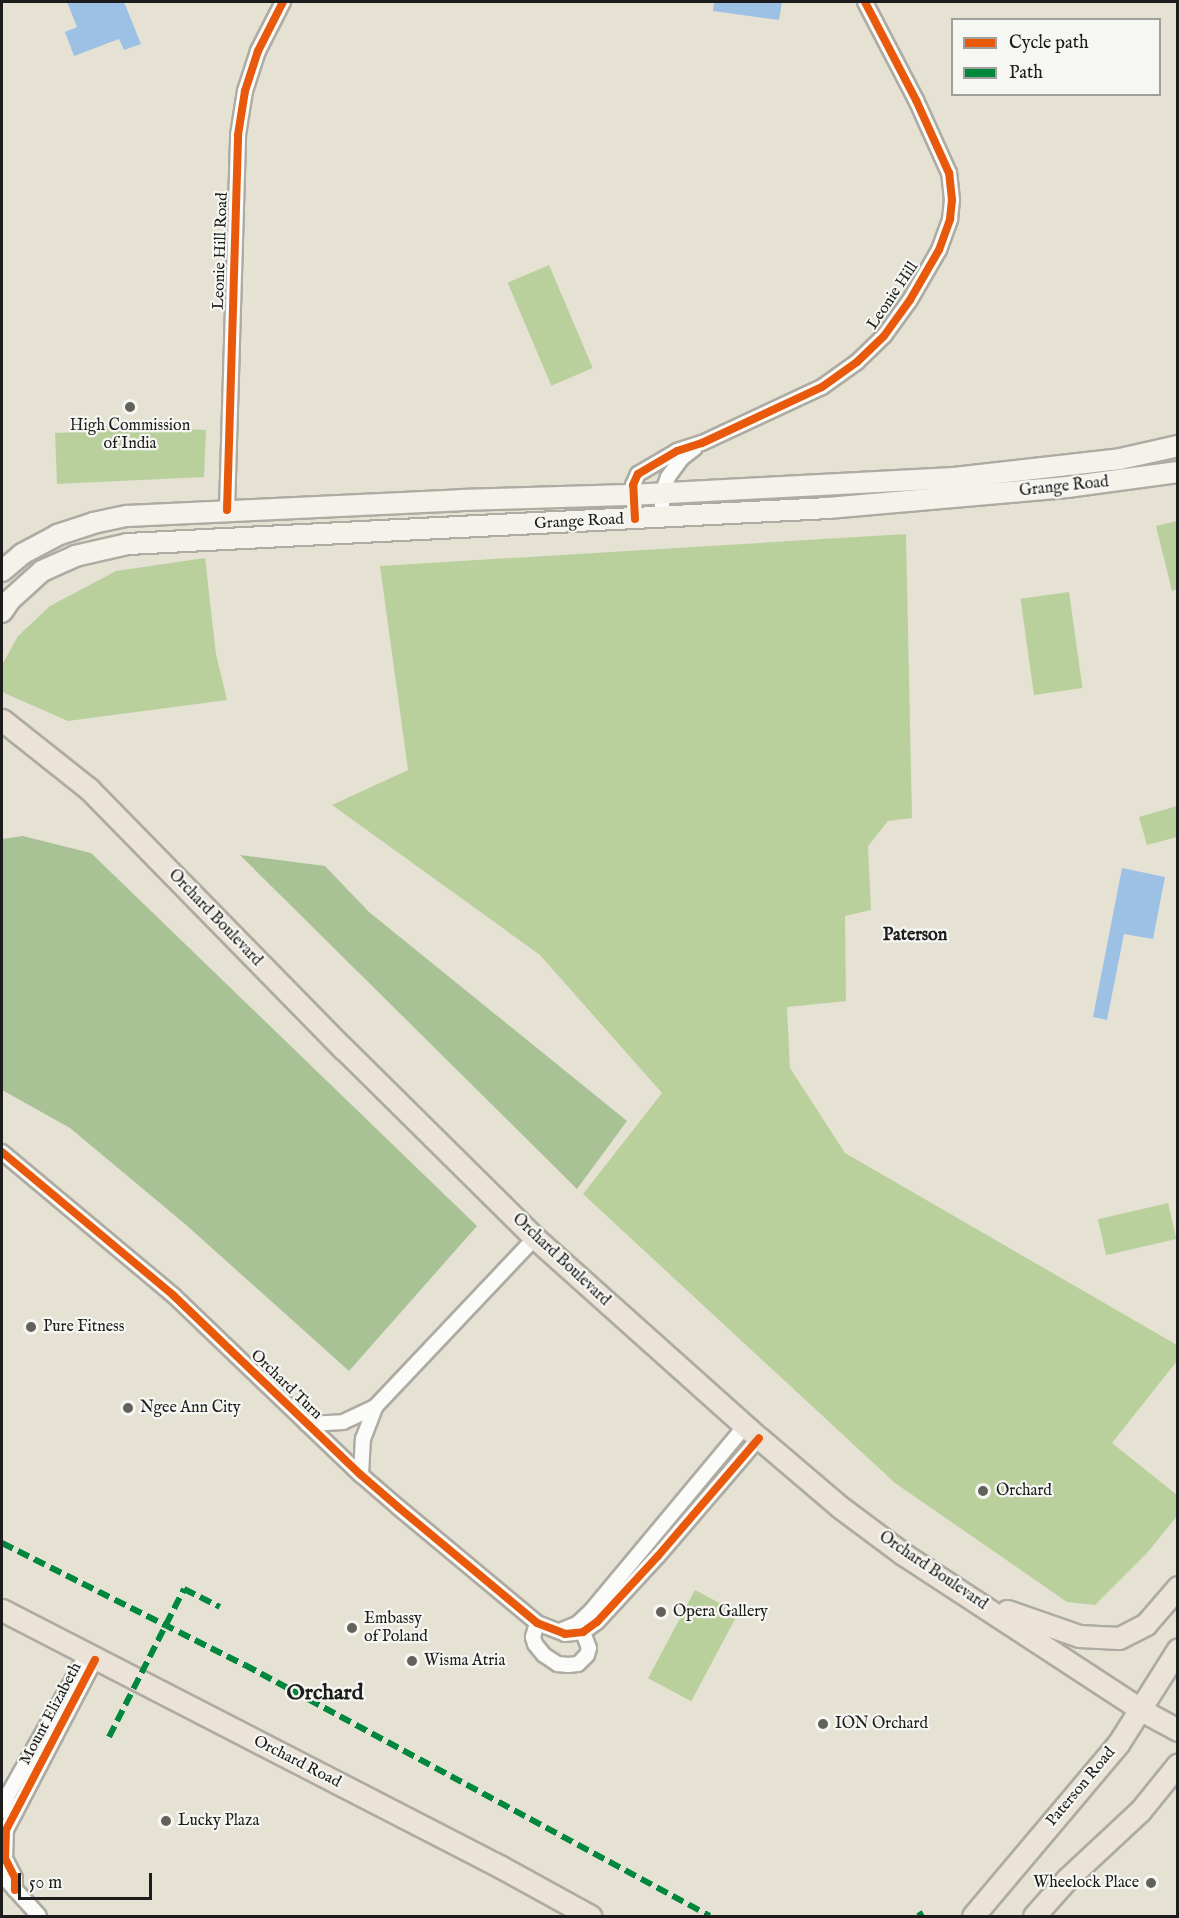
<!DOCTYPE html>
<html>
<head>
<meta charset="utf-8">
<style>
	body { margin:0 }
	#map { position:relative; width:1179px; height:1918px; overflow:hidden; background:#e5e2d4; font-family:"IM FELL English",serif }
	div>[style] { position:absolute }
	.green>* { inset:0; background:#bad09c; transform-origin:0 0 }
	.forest>* { inset:0; background:#a9c295 }
	.water>* { inset:0; background:#9dc1e5 }
	.roads { filter:drop-shadow(2px 0 #adaba2) drop-shadow(-2px 0 #adaba2) drop-shadow(0 2px #adaba2) drop-shadow(0 -2px #adaba2) }
	.minor>* { height:14px; margin:-7px; padding:0 7px; transform-origin:7px; border-radius:7px; background:#fbfbf9 }
	.secondary>* { height:20px; margin:-10px; padding:0 10px; transform-origin:10px; border-radius:10px; background:#f5f1eb }
	.primary>* { height:21px; margin:-10.5px; padding:0 10.5px; transform-origin:10.5px; border-radius:10.5px; background:#ebe3d8 }
	.quiet>* { height:6px; margin-top:-3px; transform-origin:0; background:repeating-linear-gradient(90deg,#00873e 0 12px,transparent 0 18px) }
	.cycleway>* { height:8px; margin:-4px; padding:0 4px; transform-origin:4px; border-radius:4px; background:#e8590c }
	.dots>* { width:16px; height:16px; translate:-50% -50%; box-sizing:border-box; border:3px solid #f6f6f2; border-radius:50% }
	span { translate:-50% -50%; white-space:nowrap; text-align:center; line-height:1.15; -webkit-text-stroke:4.5px #f6f6f2; paint-order:stroke }
	.street-label { font-size:16px; color:#1c1c1c }
	.poi-label { font-size:16px; color:#1c1c1c }
	.left { translate:0 -50%; text-align:left }
	.right { translate:-100% -50%; text-align:right }
	.neighbourhood-label { font-size:18px; color:#1c1c1c; font-weight:700 }
	.district-label { font-size:22px; color:#1c1c1c; font-weight:700 }
	.frame { position:absolute; inset:0; border:3px solid #1c1c1c; pointer-events:none }
	.legend { position:absolute; left:951px; top:18px; width:210px; height:78px; box-sizing:border-box; background:#f6f6f2; border:2px solid #9f9f9c; margin:0; padding:8px 10px; list-style:none; font-size:18px; color:#1c1c1c }
	.legend li { display:flex; align-items:center; gap:12px; height:30px }
	.legend b { width:30px; border:2px solid #9f9f9c }
	.scale { position:absolute; left:18px; top:1873px; width:134px; height:27px; box-sizing:border-box; border:3px solid #1c1c1c; border-top:0; padding-left:8px; font-size:18px; line-height:21px; white-space:nowrap; color:#1c1c1c; -webkit-text-stroke:4px #f6f6f2; paint-order:stroke }
</style>
</head>
<body>
<div id="map">
	<div class="green">
		<i style="left:549px;top:265px;width:112px;height:45px;rotate:67deg"></i>
		<i style="clip-path:polygon(123px 425px,123px 430px,143px 430px,143px 427px,206px 430px,204px 477px,57px 484px,55px 433px,77px 432px,78px 427px)"></i>
		<i style="clip-path:polygon(1177px 521px,1177px 589px,1172px 591px,1156px 526px)"></i>
		<i style="clip-path:polygon(906px 534px,912px 818px,888px 821px,868px 846px,871px 910px,845px 916px,846px 1001px,787px 1007px,790px 1068px,845px 1153px,1177px 1345px,1177px 1361px,1112px 1443px,1177px 1495px,1177px 1516px,1148px 1552px,1095px 1605px,1067px 1602px,895px 1483px,583px 1194px,662px 1093px,540px 955px,332px 805px,408px 770px,380px 566px)"></i>
		<i style="clip-path:polygon(205px 558px,216px 654px,227px 700px,68px 721px,2px 692px,2px 665px,18px 636px,50px 606px,116px 571px)"></i>
		<i style="left:1069px;top:592px;width:97px;height:49px;rotate:82deg"></i>
		<i style="clip-path:polygon(1177px 806px,1177px 837px,1147px 845px,1139px 817px)"></i>
		<i style="left:1168px;top:1203px;width:37px;height:72px;rotate:77deg"></i>
		<i style="left:695px;top:1590px;width:49px;height:100px;rotate:28deg"></i>
	</div>
	<div class="forest">
		<i style="clip-path:polygon(23px 836px,91px 853px,477px 1226px,349px 1371px,185px 1224px,70px 1128px,2px 1090px,2px 839px)"></i>
		<i style="clip-path:polygon(240px 855px,325px 866px,369px 912px,627px 1121px,577px 1189px)"></i>
	</div>
	<div class="water">
		<i style="clip-path:polygon(67px 2px,124px 2px,141px 44px,124px 50px,119px 39px,74px 56px,65px 32px,77px 27px)"></i>
		<i style="clip-path:polygon(714px 2px,782px 2px,779px 20px,713px 11px)"></i>
		<i style="clip-path:polygon(1122px 868px,1165px 877px,1153px 939px,1124px 934px,1107px 1020px,1093px 1017px)"></i>
	</div>
	<div class="roads">
		<div class="minor">
			<i style="left:227px;top:510px;width:375px;rotate:-88.3deg"></i>
			<i style="left:238px;top:135px;width:45px;rotate:-81deg"></i>
			<i style="left:245px;top:91px;width:42px;rotate:-72deg"></i>
			<i style="left:258px;top:51px;width:55px;rotate:-63deg"></i>
			<i style="left:635px;top:519px;width:34px;rotate:-93deg"></i>
			<i style="left:633px;top:485px;width:12px;rotate:-66deg"></i>
			<i style="left:638px;top:474px;width:45px;rotate:-30.5deg"></i>
			<i style="left:677px;top:451px;width:26px;rotate:-18deg"></i>
			<i style="left:702px;top:443px;width:132px;rotate:-25deg"></i>
			<i style="left:822px;top:387px;width:43px;rotate:-35.5deg"></i>
			<i style="left:857px;top:362px;width:37px;rotate:-44deg"></i>
			<i style="left:884px;top:336px;width:44px;rotate:-54.2deg"></i>
			<i style="left:910px;top:300px;width:58px;rotate:-59.9deg"></i>
			<i style="left:939px;top:250px;width:33px;rotate:-70deg"></i>
			<i style="left:950px;top:219px;width:19px;rotate:-84deg"></i>
			<i style="left:952px;top:200px;width:27px;rotate:-96deg"></i>
			<i style="left:949px;top:173px;width:80px;rotate:-114.3deg"></i>
			<i style="left:916px;top:100px;width:110px;rotate:-117.5deg"></i>
			<i style="left:662px;top:519px;width:26px;rotate:-90deg"></i>
			<i style="left:662px;top:493px;width:17px;rotate:-69deg"></i>
			<i style="left:668px;top:477px;width:24px;rotate:-54deg"></i>
			<i style="left:682px;top:458px;width:16px;rotate:-38deg"></i>
			<i style="left:2px;top:1152px;width:223px;rotate:39.9deg"></i>
			<i style="left:173px;top:1295px;width:260px;rotate:43.8deg"></i>
			<i style="left:361px;top:1475px;width:49px;rotate:40.9deg"></i>
			<i style="left:398px;top:1507px;width:181px;rotate:39.8deg"></i>
			<i style="left:537px;top:1623px;width:30px;rotate:21deg"></i>
			<i style="left:565px;top:1634px;width:18px;rotate:-6deg"></i>
			<i style="left:583px;top:1632px;width:17px;rotate:-36deg"></i>
			<i style="left:597px;top:1622px;width:90px;rotate:-47.3deg"></i>
			<i style="left:658px;top:1556px;width:155px;rotate:-49.4deg"></i>
			<i style="left:307px;top:1424px;width:36px;rotate:-3deg"></i>
			<i style="left:343px;top:1422px;width:35px;rotate:-25deg"></i>
			<i style="left:375px;top:1407px;width:233px;rotate:-46.6deg"></i>
			<i style="left:361px;top:1475px;width:36px;rotate:-87deg"></i>
			<i style="left:363px;top:1439px;width:34px;rotate:-69deg"></i>
			<i style="left:537px;top:1623px;width:15px;rotate:106deg"></i>
			<i style="left:533px;top:1637px;width:7px;rotate:74deg"></i>
			<i style="left:535px;top:1644px;width:14px;rotate:51deg"></i>
			<i style="left:544px;top:1655px;width:17px;rotate:33deg"></i>
			<i style="left:558px;top:1664px;width:10px;rotate:6deg"></i>
			<i style="left:568px;top:1665px;width:10px;rotate:-6deg"></i>
			<i style="left:578px;top:1664px;width:13px;rotate:-45deg"></i>
			<i style="left:587px;top:1655px;width:7px;rotate:-74deg"></i>
			<i style="left:589px;top:1648px;width:17px;rotate:-111deg"></i>
			<i style="left:583px;top:1632px;width:8px;rotate:-157deg"></i>
			<i style="left:562px;top:1630px;width:16px;rotate:-22deg"></i>
			<i style="left:577px;top:1624px;width:19px;rotate:-43deg"></i>
			<i style="left:591px;top:1611px;width:241px;rotate:-50.2deg"></i>
			<i style="left:2px;top:1811px;width:19px;rotate:-69deg"></i>
			<i style="left:9px;top:1793px;width:157px;rotate:-60.7deg"></i>
			<i style="left:2px;top:1875px;width:55px;rotate:47.9deg"></i>
			<i style="left:15px;top:1890px;width:12px;rotate:-90deg"></i>
			<i style="left:15px;top:1878px;width:22px;rotate:-117deg"></i>
			<i style="left:5px;top:1858px;width:28px;rotate:-88deg"></i>
			<i style="left:6px;top:1830px;width:192px;rotate:-62.4deg"></i>
		</div>
		<div class="secondary">
			<i style="left:2px;top:571px;width:26px;rotate:-40deg"></i>
			<i style="left:22px;top:554px;width:40px;rotate:-28deg"></i>
			<i style="left:57px;top:535px;width:38px;rotate:-18deg"></i>
			<i style="left:93px;top:523px;width:35px;rotate:-12deg"></i>
			<i style="left:127px;top:516px;width:334px;rotate:-2.7deg"></i>
			<i style="left:461px;top:500px;width:169px;rotate:-1.7deg"></i>
			<i style="left:630px;top:495px;width:324px;rotate:-3deg"></i>
			<i style="left:954px;top:478px;width:167px;rotate:-6.5deg"></i>
			<i style="left:1120px;top:459px;width:59px;rotate:-12.6deg"></i>
			<i style="left:2px;top:612px;width:14px;rotate:-56deg"></i>
			<i style="left:10px;top:600px;width:43px;rotate:-42.2deg"></i>
			<i style="left:42px;top:571px;width:36px;rotate:-24deg"></i>
			<i style="left:75px;top:556px;width:54px;rotate:-12.8deg"></i>
			<i style="left:128px;top:544px;width:701px;rotate:-2.94deg"></i>
			<i style="left:828px;top:508px;width:240px;rotate:-5deg"></i>
			<i style="left:1067px;top:487px;width:112px;rotate:-7.7deg"></i>
		</div>
		<div class="primary">
			<i style="left:2px;top:720px;width:111px;rotate:38.4deg"></i>
			<i style="left:89px;top:789px;width:364px;rotate:45.6deg"></i>
			<i style="left:344px;top:1049px;width:269px;rotate:44.7deg"></i>
			<i style="left:535px;top:1238px;width:300px;rotate:41.8deg"></i>
			<i style="left:759px;top:1438px;width:106px;rotate:40.4deg"></i>
			<i style="left:840px;top:1507px;width:79px;rotate:36.7deg"></i>
			<i style="left:903px;top:1554px;width:285px;rotate:33.2deg"></i>
			<i style="left:1141px;top:1710px;width:42px;rotate:28.4deg"></i>
			<i style="left:2px;top:1610px;width:561px;rotate:27.25deg"></i>
			<i style="left:501px;top:1867px;width:102px;rotate:28.8deg"></i>
			<i style="left:1007px;top:1611px;width:76px;rotate:19.1deg"></i>
			<i style="left:1079px;top:1636px;width:40px;rotate:2.9deg"></i>
			<i style="left:1119px;top:1638px;width:30px;rotate:-27deg"></i>
			<i style="left:1146px;top:1624px;width:49px;rotate:-49.1deg"></i>
			<i style="left:973px;top:1916px;width:225px;rotate:-49.9deg"></i>
			<i style="left:1118px;top:1744px;width:112px;rotate:-57.7deg"></i>
			<i style="left:1034px;top:1916px;width:50px;rotate:-48.3deg"></i>
			<i style="left:1067px;top:1879px;width:100px;rotate:-43deg"></i>
			<i style="left:1140px;top:1811px;width:60px;rotate:-51deg"></i>
		</div>
	</div>
	<div class="quiet">
		<i style="left:2px;top:1543px;width:272px;rotate:26.7deg"></i>
		<i style="left:245px;top:1665px;width:528px;rotate:28.36deg"></i>
		<i style="left:109px;top:1737px;width:166px;rotate:-63.1deg"></i>
		<i style="left:184px;top:1589px;width:40px;rotate:26.6deg"></i>
		<i style="left:918px;top:1916px;width:6px;rotate:-31deg"></i>
	</div>
	<div class="cycleway">
		<i style="left:227px;top:510px;width:375px;rotate:-88.3deg"></i>
		<i style="left:238px;top:135px;width:45px;rotate:-81deg"></i>
		<i style="left:245px;top:91px;width:42px;rotate:-72deg"></i>
		<i style="left:258px;top:51px;width:55px;rotate:-63deg"></i>
		<i style="left:635px;top:519px;width:34px;rotate:-93deg"></i>
		<i style="left:633px;top:485px;width:12px;rotate:-66deg"></i>
		<i style="left:638px;top:474px;width:45px;rotate:-30.5deg"></i>
		<i style="left:677px;top:451px;width:26px;rotate:-18deg"></i>
		<i style="left:702px;top:443px;width:132px;rotate:-25deg"></i>
		<i style="left:822px;top:387px;width:43px;rotate:-35.5deg"></i>
		<i style="left:857px;top:362px;width:37px;rotate:-44deg"></i>
		<i style="left:884px;top:336px;width:44px;rotate:-54.2deg"></i>
		<i style="left:910px;top:300px;width:58px;rotate:-59.9deg"></i>
		<i style="left:939px;top:250px;width:33px;rotate:-70deg"></i>
		<i style="left:950px;top:219px;width:19px;rotate:-84deg"></i>
		<i style="left:952px;top:200px;width:27px;rotate:-96deg"></i>
		<i style="left:949px;top:173px;width:80px;rotate:-114.3deg"></i>
		<i style="left:916px;top:100px;width:110px;rotate:-117.5deg"></i>
		<i style="left:2px;top:1152px;width:223px;rotate:39.9deg"></i>
		<i style="left:173px;top:1295px;width:260px;rotate:43.8deg"></i>
		<i style="left:361px;top:1475px;width:49px;rotate:40.9deg"></i>
		<i style="left:398px;top:1507px;width:181px;rotate:39.8deg"></i>
		<i style="left:537px;top:1623px;width:30px;rotate:21deg"></i>
		<i style="left:565px;top:1634px;width:18px;rotate:-6deg"></i>
		<i style="left:583px;top:1632px;width:17px;rotate:-36deg"></i>
		<i style="left:597px;top:1622px;width:90px;rotate:-47.3deg"></i>
		<i style="left:658px;top:1556px;width:155px;rotate:-49.4deg"></i>
		<i style="left:15px;top:1890px;width:12px;rotate:-90deg"></i>
		<i style="left:15px;top:1878px;width:22px;rotate:-117deg"></i>
		<i style="left:5px;top:1858px;width:28px;rotate:-88deg"></i>
		<i style="left:6px;top:1830px;width:192px;rotate:-62.4deg"></i>
	</div>
	<div class="dots">
		<i style="left:130px;top:407px;background:#62615c"></i>
		<i style="left:31px;top:1327px;background:#62615c"></i>
		<i style="left:128px;top:1408px;background:#62615c"></i>
		<i style="left:983px;top:1491px;background:#62615c"></i>
		<i style="left:661px;top:1612px;background:#62615c"></i>
		<i style="left:352px;top:1628px;background:#62615c"></i>
		<i style="left:412px;top:1661px;background:#62615c"></i>
		<i style="left:823px;top:1724px;background:#62615c"></i>
		<i style="left:166px;top:1821px;background:#62615c"></i>
		<i style="left:1151px;top:1883px;background:#62615c"></i>
	</div>
	<div class="street-label">
		<span style="left:221px;top:251px;rotate:-88deg">Leonie Hill Road</span>
		<span style="left:893px;top:296px;rotate:-56deg">Leonie Hill</span>
		<span style="left:1064px;top:487px;rotate:-6deg">Grange Road</span>
		<span style="left:579px;top:522px;rotate:-3deg">Grange Road</span>
		<span style="left:215px;top:918px;rotate:46deg">Orchard Boulevard</span>
		<span style="left:561px;top:1260px;rotate:43deg">Orchard Boulevard</span>
		<span style="left:286px;top:1385px;rotate:44deg">Orchard Turn</span>
		<span style="left:933px;top:1571px;rotate:34deg">Orchard Boulevard</span>
		<span style="left:51px;top:1714px;rotate:-62deg">Mount Elizabeth</span>
		<span style="left:297px;top:1762px;rotate:27deg">Orchard Road</span>
		<span style="left:1081px;top:1787px;rotate:-50deg">Paterson Road</span>
	</div>
	<div class="poi-label">
		<span style="left:130px;top:435px">High Commission<br>of India</span>
		<span class="left" style="left:43px;top:1327px">Pure Fitness</span>
		<span class="left" style="left:140px;top:1408px">Ngee Ann City</span>
		<span class="left" style="left:996px;top:1491px">Orchard</span>
		<span class="left" style="left:673px;top:1612px">Opera Gallery</span>
		<span class="left" style="left:364px;top:1628px">Embassy<br>of Poland</span>
		<span class="left" style="left:424px;top:1661px">Wisma Atria</span>
		<span class="left" style="left:835px;top:1724px">ION Orchard</span>
		<span class="left" style="left:178px;top:1821px">Lucky Plaza</span>
		<span class="right" style="left:1139px;top:1883px">Wheelock Place</span>
	</div>
	<div class="neighbourhood-label">
		<span style="left:915px;top:936px">Paterson</span>
	</div>
	<div class="district-label">
		<span style="left:325px;top:1694px">Orchard</span>
	</div>
	<div class="frame"></div>
	<ul class="legend">
	<li><b style="height:8px;background:#e8590c"></b>Cycle path</li>
	<li><b style="height:8px;background:#00873e"></b>Path</li>
	</ul>
	<div class="scale">50 m</div>
</div>
</body>
</html>
